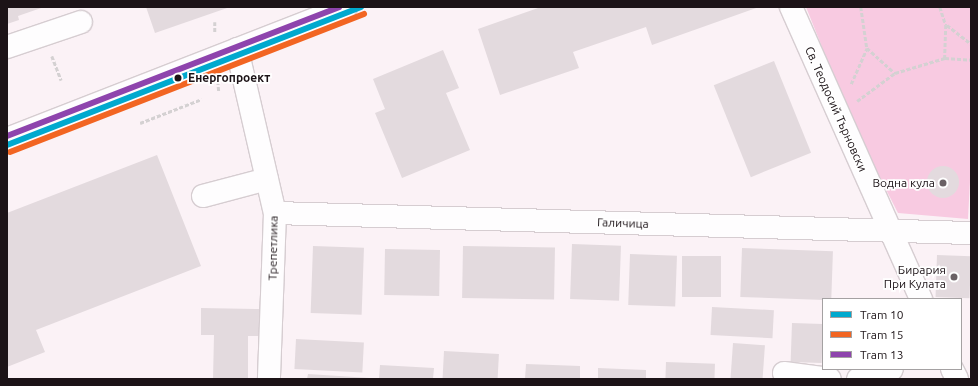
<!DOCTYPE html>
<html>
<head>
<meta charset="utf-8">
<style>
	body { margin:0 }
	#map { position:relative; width:978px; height:386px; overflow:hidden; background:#fbf2f6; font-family:Ubuntu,sans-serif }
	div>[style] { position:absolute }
	.green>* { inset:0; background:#f8cae1 }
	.building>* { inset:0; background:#e3dade; transform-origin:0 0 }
	.round { border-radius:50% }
	.path>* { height:2.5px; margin-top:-1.25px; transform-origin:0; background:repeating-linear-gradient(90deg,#d4d1d2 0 4px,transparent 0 6px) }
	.roads { filter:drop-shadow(1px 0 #d6cdd1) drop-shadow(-1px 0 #d6cdd1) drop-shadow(0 1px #d6cdd1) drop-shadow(0 -1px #d6cdd1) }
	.minor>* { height:22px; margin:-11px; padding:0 11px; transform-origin:11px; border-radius:11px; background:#fefdfe }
	.tram-1>* { height:6px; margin:-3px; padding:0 3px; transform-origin:3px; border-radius:3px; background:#00a9ce }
	.tram-2>* { height:6px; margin:-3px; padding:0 3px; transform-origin:3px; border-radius:3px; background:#f26522 }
	.tram-3>* { height:6px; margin:-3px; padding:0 3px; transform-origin:3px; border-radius:3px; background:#8e44ad }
	.dots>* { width:11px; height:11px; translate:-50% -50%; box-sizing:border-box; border:2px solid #fff; border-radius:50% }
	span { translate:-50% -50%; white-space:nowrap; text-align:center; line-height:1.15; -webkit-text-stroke:3.5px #fff; paint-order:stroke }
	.stop-label { font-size:12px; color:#1c1317; font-weight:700 }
	.left { translate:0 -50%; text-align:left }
	.street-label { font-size:12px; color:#1c1317 }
	.poi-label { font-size:12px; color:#1c1317 }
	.right { translate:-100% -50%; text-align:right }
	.frame { position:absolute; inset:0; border:8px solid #1c1317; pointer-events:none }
	.legend { position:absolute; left:822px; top:298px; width:140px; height:72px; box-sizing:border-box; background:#fff; border:1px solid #a4a1a2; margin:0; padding:5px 7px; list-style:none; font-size:12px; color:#1c1317 }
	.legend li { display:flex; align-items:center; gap:8px; height:20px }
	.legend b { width:20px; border:1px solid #a4a1a2 }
</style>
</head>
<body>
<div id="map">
	<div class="green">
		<i style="clip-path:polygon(806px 7px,971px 7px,971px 161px,968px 219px,898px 213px,854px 127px)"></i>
	</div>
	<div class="building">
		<i style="clip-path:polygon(7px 7px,44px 7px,18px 16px,19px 20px,7px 24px)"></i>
		<i style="clip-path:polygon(146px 7px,230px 7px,155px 33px)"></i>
		<i style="clip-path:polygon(541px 7px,759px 7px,652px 45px,646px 27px,573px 52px,579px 68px,500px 95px,478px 29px)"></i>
		<i style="clip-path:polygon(443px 50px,459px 88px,446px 93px,470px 150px,402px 178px,375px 113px,385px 109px,373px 79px)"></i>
		<i style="left:774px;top:61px;width:99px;height:65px;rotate:68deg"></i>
		<i style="clip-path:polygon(157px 155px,201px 266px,36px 330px,45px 352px,7px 367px,7px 213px)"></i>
		<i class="round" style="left:927px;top:166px;width:32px;height:32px"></i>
		<i style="left:572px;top:244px;width:49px;height:55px;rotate:2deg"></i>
		<i style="left:313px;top:246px;width:51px;height:67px;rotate:2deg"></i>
		<i style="left:463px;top:246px;width:92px;height:52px;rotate:1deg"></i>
		<i style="left:742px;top:248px;width:91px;height:49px;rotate:2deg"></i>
		<i style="left:385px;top:249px;width:55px;height:46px;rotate:1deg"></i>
		<i style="left:630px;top:254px;width:47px;height:51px;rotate:2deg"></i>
		<i style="left:937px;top:255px;width:34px;height:42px;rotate:2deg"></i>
		<i style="left:682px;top:256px;width:39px;height:41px"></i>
		<i style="left:712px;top:307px;width:62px;height:28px;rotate:3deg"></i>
		<i style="clip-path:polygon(201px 308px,261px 309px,261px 336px,248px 336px,248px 379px,213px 379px,214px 335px,201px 335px)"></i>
		<i style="left:792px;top:323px;width:31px;height:39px;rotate:2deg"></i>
		<i style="left:296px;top:339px;width:68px;height:30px;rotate:3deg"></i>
		<i style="left:733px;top:343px;width:32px;height:36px;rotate:4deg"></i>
		<i style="left:444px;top:351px;width:55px;height:28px;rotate:3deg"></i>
		<i style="left:666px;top:362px;width:49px;height:17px;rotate:2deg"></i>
		<i style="clip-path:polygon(526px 364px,580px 366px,580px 379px,525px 379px)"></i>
		<i style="clip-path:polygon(380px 365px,434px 368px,433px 379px,379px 379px)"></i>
		<i style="clip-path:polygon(598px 368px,646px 370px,646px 379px,598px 379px)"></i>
		<i style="clip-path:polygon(308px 374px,370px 378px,369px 379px,307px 379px)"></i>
	</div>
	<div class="path">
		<i style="left:861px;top:7px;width:41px;rotate:81.7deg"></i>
		<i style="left:867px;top:48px;width:38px;rotate:42deg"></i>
		<i style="left:940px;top:7px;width:19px;rotate:72deg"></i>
		<i style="left:946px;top:25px;width:33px;rotate:92deg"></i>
		<i style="left:215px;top:22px;width:11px;rotate:90deg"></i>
		<i style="left:947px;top:25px;width:31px;rotate:38deg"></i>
		<i style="left:52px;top:56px;width:26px;rotate:69deg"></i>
		<i style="left:218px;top:81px;width:11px;rotate:85deg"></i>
		<i style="left:851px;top:84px;width:39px;rotate:-66deg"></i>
		<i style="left:857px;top:101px;width:47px;rotate:-36.4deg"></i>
		<i style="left:895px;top:73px;width:52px;rotate:-16.7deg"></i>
		<i style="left:945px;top:58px;width:26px;rotate:4deg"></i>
		<i style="left:140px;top:123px;width:66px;rotate:-21.2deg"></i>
	</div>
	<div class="roads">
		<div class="minor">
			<i style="left:791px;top:7px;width:320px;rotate:66deg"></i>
			<i style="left:7px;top:47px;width:78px;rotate:-18.7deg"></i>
			<i style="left:237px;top:49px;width:168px;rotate:77deg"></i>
			<i style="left:275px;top:213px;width:166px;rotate:92.1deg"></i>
			<i style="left:7px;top:139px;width:364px;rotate:-21.3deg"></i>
			<i style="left:203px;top:196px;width:66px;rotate:-14.9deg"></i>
			<i style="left:275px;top:213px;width:696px;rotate:1.65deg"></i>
			<i style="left:952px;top:369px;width:11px;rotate:63deg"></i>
			<i style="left:784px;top:373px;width:46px;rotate:7.4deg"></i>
			<i style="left:858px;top:379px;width:35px;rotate:-16deg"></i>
		</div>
	</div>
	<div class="tram-1">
		<i style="left:7px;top:145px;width:380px;rotate:-21.3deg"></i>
	</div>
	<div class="tram-2">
		<i style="left:10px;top:152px;width:380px;rotate:-21.3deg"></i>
	</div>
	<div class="tram-3">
		<i style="left:7px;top:136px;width:356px;rotate:-21.2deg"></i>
	</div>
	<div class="dots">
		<i style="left:178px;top:78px;background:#1c1317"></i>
		<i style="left:943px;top:183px;background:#6a6165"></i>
		<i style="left:954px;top:277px;background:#6a6165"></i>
	</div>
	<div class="stop-label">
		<span class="left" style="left:188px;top:78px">Енергопроект</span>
	</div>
	<div class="street-label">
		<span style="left:836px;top:109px;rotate:66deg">Св. Теодосий Търновски</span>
		<span style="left:623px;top:223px;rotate:2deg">Галичица</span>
		<span style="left:273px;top:248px;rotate:-89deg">Трепетлика</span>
	</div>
	<div class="poi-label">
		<span class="right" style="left:935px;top:183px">Водна кула</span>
		<span class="right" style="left:946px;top:277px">Бирария<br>При Кулата</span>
	</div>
	<div class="frame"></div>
	<ul class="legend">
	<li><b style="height:5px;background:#00a9ce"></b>Tram 10</li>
	<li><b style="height:5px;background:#f26522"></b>Tram 15</li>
	<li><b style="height:5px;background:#8e44ad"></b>Tram 13</li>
	</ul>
</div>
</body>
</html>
